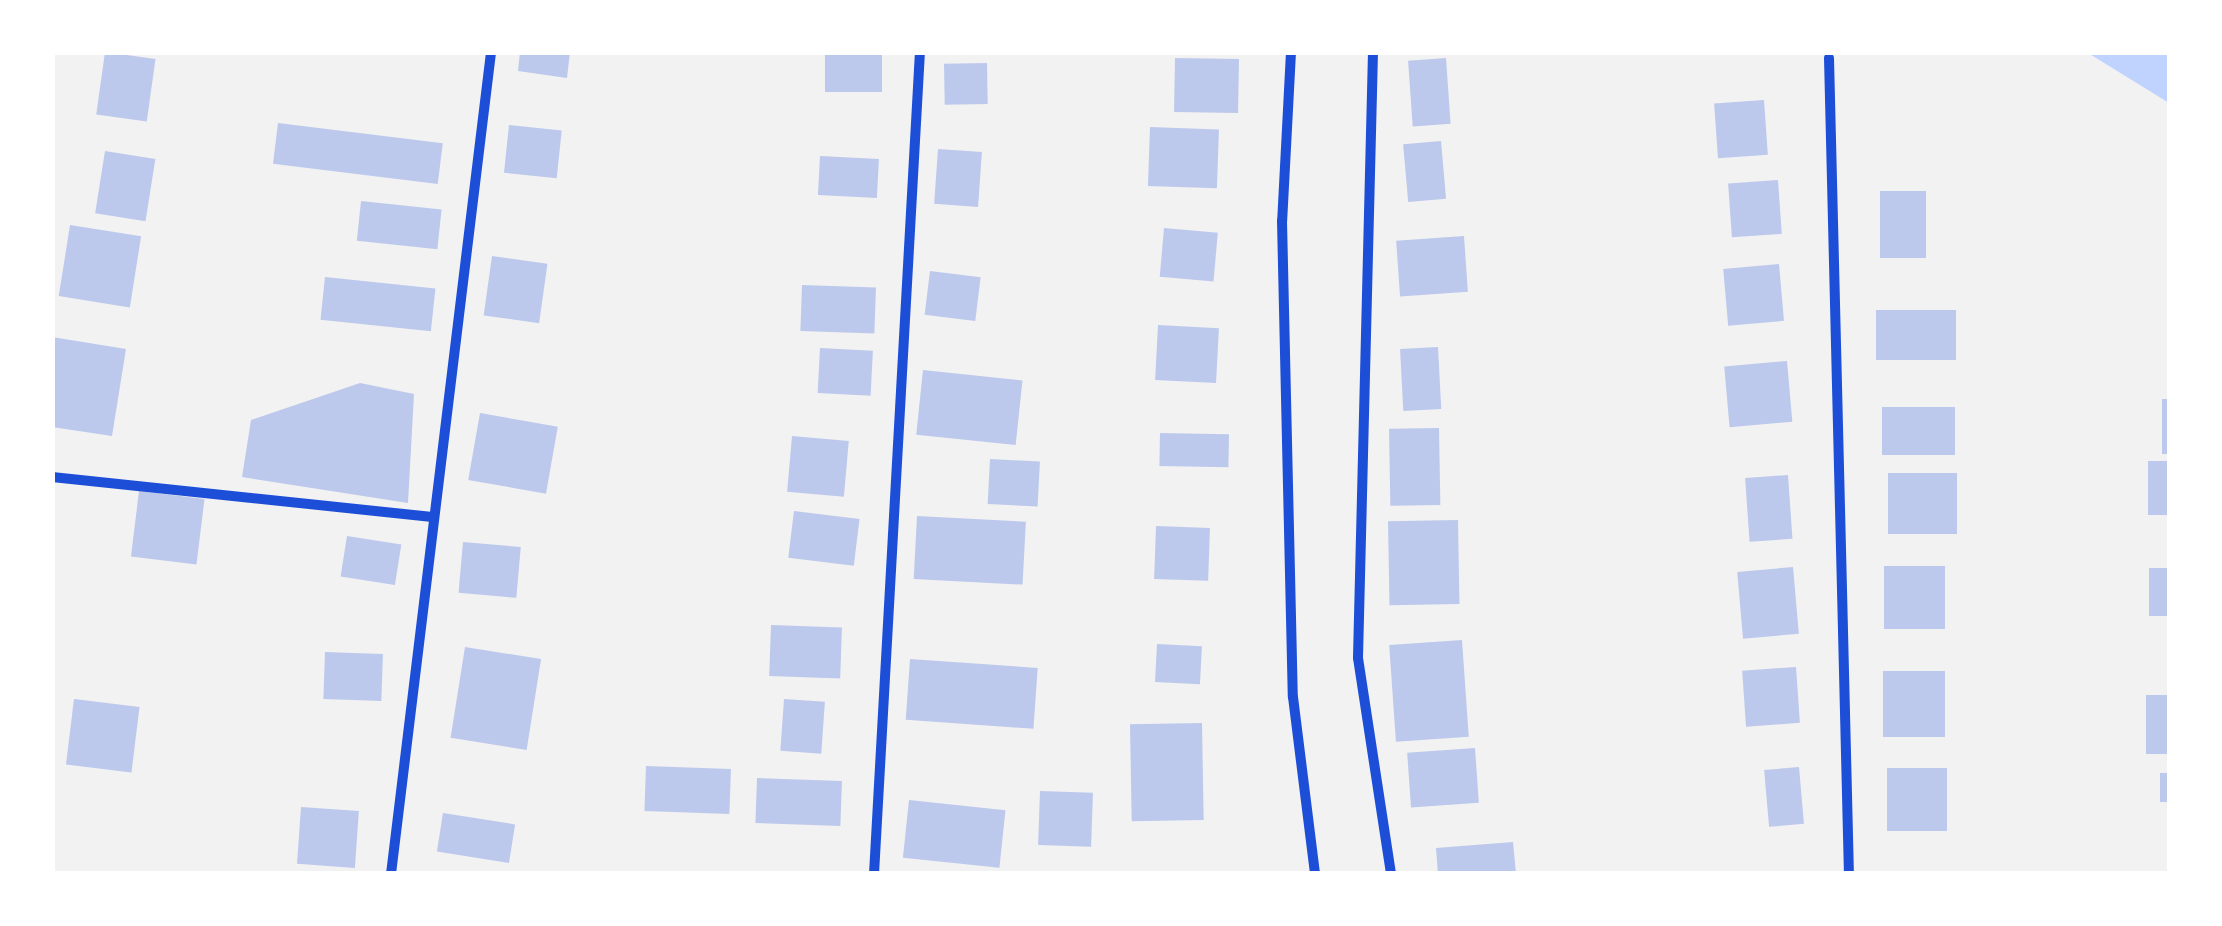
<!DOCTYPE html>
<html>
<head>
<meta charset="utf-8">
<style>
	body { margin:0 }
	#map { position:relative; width:2222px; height:926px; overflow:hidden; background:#f2f2f2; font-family:Raleway,sans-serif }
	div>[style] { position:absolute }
	.water>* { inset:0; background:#bfd3fe }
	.building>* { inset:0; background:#bdc9ec; transform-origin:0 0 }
	.minor>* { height:10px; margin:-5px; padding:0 5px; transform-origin:5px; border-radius:5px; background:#1d4ed8 }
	span { translate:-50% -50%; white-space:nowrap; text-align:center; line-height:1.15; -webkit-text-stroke:10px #fff; paint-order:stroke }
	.frame { position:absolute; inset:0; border:55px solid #fff; pointer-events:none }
</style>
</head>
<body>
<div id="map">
	<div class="water">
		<i style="clip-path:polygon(2088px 53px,2169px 53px,2169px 103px)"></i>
	</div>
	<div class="building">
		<i style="left:105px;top:52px;width:51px;height:63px;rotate:8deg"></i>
		<i style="clip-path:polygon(520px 52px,570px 52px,567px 78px,518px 71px)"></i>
		<i style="left:825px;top:52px;width:57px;height:40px"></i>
		<i style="left:1175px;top:58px;width:64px;height:54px;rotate:1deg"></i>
		<i style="left:1446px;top:58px;width:66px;height:38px;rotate:86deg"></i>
		<i style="left:987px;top:63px;width:41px;height:43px;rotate:89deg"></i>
		<i style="left:1764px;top:100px;width:55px;height:50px;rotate:86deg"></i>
		<i style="left:278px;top:123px;width:166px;height:41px;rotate:7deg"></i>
		<i style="left:509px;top:125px;width:53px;height:48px;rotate:6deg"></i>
		<i style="left:1150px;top:127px;width:69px;height:59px;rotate:2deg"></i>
		<i style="left:1441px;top:141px;width:58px;height:38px;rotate:85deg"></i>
		<i style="left:938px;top:149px;width:44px;height:55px;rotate:4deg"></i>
		<i style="left:105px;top:151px;width:51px;height:63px;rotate:9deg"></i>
		<i style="left:820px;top:156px;width:59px;height:39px;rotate:3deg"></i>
		<i style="left:1778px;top:180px;width:54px;height:50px;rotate:86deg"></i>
		<i style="left:1880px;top:191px;width:46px;height:67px"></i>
		<i style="left:361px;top:201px;width:81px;height:40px;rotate:6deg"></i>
		<i style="left:70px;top:225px;width:72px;height:72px;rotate:9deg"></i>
		<i style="left:1164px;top:228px;width:54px;height:49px;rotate:5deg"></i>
		<i style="left:1464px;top:236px;width:56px;height:68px;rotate:86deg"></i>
		<i style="left:492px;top:256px;width:56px;height:60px;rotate:8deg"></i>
		<i style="left:1779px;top:264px;width:57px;height:56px;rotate:85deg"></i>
		<i style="left:930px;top:271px;width:51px;height:44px;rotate:7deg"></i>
		<i style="left:325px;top:277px;width:111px;height:43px;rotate:6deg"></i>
		<i style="left:802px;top:285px;width:74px;height:46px;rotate:2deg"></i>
		<i style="left:1876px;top:310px;width:80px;height:50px"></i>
		<i style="left:1158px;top:325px;width:61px;height:55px;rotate:3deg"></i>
		<i style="clip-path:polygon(52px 337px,126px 349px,112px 436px,52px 427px)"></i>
		<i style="left:1438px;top:347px;width:62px;height:38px;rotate:87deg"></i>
		<i style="left:820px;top:348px;width:53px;height:45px;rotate:3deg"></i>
		<i style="left:1787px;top:361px;width:61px;height:63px;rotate:85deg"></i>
		<i style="left:923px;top:370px;width:100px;height:65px;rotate:6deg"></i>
		<i style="clip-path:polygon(360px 383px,414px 394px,408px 503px,242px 477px,251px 420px)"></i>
		<i style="left:2162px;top:399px;width:8px;height:55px"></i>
		<i style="left:1955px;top:407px;width:48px;height:73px;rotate:90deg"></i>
		<i style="left:480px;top:413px;width:79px;height:68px;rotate:10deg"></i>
		<i style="left:1439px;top:428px;width:77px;height:50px;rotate:89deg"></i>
		<i style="left:1160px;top:433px;width:69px;height:33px;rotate:1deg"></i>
		<i style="left:792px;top:436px;width:57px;height:56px;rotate:5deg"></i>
		<i style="left:990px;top:459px;width:50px;height:45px;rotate:3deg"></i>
		<i style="left:2148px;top:461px;width:22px;height:54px"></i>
		<i style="left:1957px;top:473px;width:61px;height:69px;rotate:90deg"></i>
		<i style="left:1788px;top:475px;width:64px;height:43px;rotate:86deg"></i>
		<i style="left:139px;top:491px;width:66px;height:66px;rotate:7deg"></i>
		<i style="left:794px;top:511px;width:66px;height:47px;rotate:7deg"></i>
		<i style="left:917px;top:516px;width:109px;height:63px;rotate:3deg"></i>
		<i style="left:1458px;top:520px;width:84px;height:70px;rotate:89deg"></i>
		<i style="left:1156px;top:526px;width:54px;height:53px;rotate:2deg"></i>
		<i style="left:347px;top:536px;width:55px;height:41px;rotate:9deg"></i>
		<i style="left:463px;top:542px;width:58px;height:51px;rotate:5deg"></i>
		<i style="left:1945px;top:566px;width:63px;height:61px;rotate:90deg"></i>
		<i style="left:1793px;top:567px;width:67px;height:56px;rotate:85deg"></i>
		<i style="left:2149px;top:568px;width:21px;height:48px"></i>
		<i style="left:771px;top:625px;width:71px;height:51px;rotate:2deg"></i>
		<i style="left:1462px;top:640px;width:97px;height:73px;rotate:86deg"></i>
		<i style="left:1157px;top:644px;width:45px;height:38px;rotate:3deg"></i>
		<i style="left:465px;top:647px;width:77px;height:92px;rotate:9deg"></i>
		<i style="left:325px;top:652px;width:58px;height:47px;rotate:2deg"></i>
		<i style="left:910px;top:659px;width:128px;height:61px;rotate:4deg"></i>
		<i style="left:1796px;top:667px;width:56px;height:54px;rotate:86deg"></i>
		<i style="left:1945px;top:671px;width:66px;height:62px;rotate:90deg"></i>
		<i style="left:2146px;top:695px;width:24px;height:59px"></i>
		<i style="left:74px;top:699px;width:66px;height:66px;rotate:7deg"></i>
		<i style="left:784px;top:699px;width:41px;height:52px;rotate:4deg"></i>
		<i style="left:1202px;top:723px;width:97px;height:72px;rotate:89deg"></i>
		<i style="left:1475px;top:748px;width:55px;height:68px;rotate:86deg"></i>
		<i style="left:646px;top:766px;width:85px;height:45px;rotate:2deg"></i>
		<i style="left:1799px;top:767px;width:57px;height:35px;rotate:85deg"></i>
		<i style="left:1887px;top:768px;width:60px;height:63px"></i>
		<i style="left:2160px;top:773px;width:10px;height:29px"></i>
		<i style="left:757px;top:778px;width:85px;height:45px;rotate:2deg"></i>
		<i style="left:1040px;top:791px;width:53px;height:54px;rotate:2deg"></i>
		<i style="left:909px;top:800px;width:97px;height:58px;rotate:6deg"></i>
		<i style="left:301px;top:807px;width:58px;height:57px;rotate:4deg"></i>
		<i style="left:443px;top:813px;width:73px;height:39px;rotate:9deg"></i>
		<i style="clip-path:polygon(1513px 842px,1516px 874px,1438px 874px,1436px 848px)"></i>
	</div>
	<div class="minor">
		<i style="left:1291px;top:52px;width:169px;rotate:93deg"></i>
		<i style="left:1282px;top:221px;width:476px;rotate:88.7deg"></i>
		<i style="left:1293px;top:697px;width:178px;rotate:82.9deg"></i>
		<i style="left:1373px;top:52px;width:606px;rotate:91.42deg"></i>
		<i style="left:1358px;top:658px;width:219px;rotate:81.3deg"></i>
		<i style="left:1829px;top:58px;width:816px;rotate:88.6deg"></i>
		<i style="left:52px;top:477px;width:380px;rotate:6deg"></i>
		<i style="left:391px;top:874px;width:828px;rotate:-83.06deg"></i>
		<i style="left:874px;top:874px;width:823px;rotate:-86.8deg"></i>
	</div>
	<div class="frame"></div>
</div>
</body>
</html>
